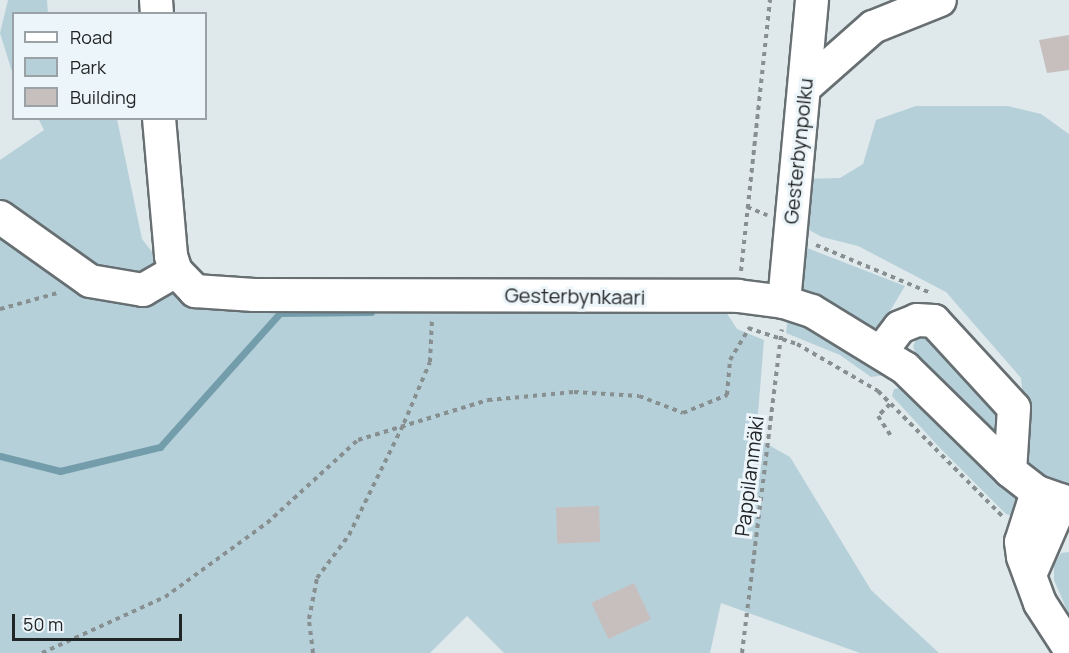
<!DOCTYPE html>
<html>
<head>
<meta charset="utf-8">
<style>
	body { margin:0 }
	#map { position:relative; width:1069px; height:653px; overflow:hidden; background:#dfe8eb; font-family:Manrope,sans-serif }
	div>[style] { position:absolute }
	.green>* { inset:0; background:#b6d0da }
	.stream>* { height:7px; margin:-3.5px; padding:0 3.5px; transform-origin:3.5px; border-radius:3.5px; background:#749dac }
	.building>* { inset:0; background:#c7bebe; transform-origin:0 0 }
	.path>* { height:4px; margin-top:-2px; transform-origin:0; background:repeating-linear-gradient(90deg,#888f91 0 4.5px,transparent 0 9px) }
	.roads { filter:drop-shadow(2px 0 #676f72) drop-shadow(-2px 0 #676f72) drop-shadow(0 2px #676f72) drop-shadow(0 -2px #676f72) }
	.minor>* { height:32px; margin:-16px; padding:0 16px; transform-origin:16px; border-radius:16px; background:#fff }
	span { translate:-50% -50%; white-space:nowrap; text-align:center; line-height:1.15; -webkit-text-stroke:6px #ecf5f9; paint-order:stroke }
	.street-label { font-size:20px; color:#222526 }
	.legend { position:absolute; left:12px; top:12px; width:195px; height:108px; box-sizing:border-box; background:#ecf5f9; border:2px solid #9ba2a5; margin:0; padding:8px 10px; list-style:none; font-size:18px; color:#222526 }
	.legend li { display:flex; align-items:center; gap:12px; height:30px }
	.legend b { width:30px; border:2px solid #9ba2a5 }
	.scale { position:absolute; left:12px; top:614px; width:170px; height:27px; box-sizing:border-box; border:3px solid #222526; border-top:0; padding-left:8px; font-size:18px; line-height:21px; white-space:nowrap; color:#222526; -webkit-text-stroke:4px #ecf5f9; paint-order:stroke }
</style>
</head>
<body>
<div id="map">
	<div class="green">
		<i style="clip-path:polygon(8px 0,47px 0,48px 13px,14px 14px,13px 75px,0 33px)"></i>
		<i style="clip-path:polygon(916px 106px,1008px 106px,1041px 114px,1069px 134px,1069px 489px,1039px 476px,1029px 464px,1021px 378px,946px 292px,858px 246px,822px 237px,798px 224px,804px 179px,840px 178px,863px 164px,876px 120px)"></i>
		<i style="clip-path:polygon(38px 118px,117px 119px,142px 239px,194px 306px,724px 309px,737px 329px,764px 340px,756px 438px,790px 457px,871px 590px,939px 653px,860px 653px,721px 603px,710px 653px,504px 653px,467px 616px,430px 653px,0 653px,0 160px,44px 130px)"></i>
		<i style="clip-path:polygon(807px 248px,905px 286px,879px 329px,871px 330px,800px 291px,797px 252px)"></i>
		<i style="clip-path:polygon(788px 318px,858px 355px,885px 375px,871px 377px,840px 355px,786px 333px)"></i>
		<i style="clip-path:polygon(926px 333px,999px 412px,998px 426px,991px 433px,918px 363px,913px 346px,918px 336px)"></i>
		<i style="clip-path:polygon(900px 388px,1018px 496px,1022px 506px,1020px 518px,1006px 514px,939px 447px,892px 396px,894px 389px)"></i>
		<i style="clip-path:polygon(1069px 552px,1069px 615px,1054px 580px,1054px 565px,1061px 553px)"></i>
	</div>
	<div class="stream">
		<i style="left:0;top:456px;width:62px;rotate:14deg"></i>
		<i style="left:60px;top:471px;width:103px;rotate:-13.5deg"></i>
		<i style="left:160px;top:447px;width:180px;rotate:-48.2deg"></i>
		<i style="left:280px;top:313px;width:91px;rotate:-0.6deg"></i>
	</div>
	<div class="building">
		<i style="clip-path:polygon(1069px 35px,1069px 70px,1047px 73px,1039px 40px)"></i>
		<i style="left:599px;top:506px;width:36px;height:43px;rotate:88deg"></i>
		<i style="left:634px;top:583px;width:40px;height:47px;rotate:65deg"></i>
	</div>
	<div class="path">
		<i style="left:747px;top:207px;width:22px;rotate:22deg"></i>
		<i style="left:816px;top:245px;width:125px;rotate:22.7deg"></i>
		<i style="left:741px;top:271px;width:273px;rotate:-83.9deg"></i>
		<i style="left:0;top:309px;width:63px;rotate:-15.6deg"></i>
		<i style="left:748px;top:328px;width:52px;rotate:18.1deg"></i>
		<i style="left:797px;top:344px;width:94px;rotate:30.1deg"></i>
		<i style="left:878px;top:391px;width:177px;rotate:45.2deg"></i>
		<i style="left:890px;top:404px;width:17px;rotate:135deg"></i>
		<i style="left:878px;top:416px;width:24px;rotate:57deg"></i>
		<i style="left:42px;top:653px;width:135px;rotate:-24.5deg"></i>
		<i style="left:165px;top:597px;width:126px;rotate:-36deg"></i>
		<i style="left:267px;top:523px;width:123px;rotate:-42.4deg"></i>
		<i style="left:358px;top:440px;width:136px;rotate:-17.1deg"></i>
		<i style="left:488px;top:400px;width:86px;rotate:-5.3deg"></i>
		<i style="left:574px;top:392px;width:65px;rotate:3.5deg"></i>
		<i style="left:639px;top:396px;width:47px;rotate:21.1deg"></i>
		<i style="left:683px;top:413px;width:48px;rotate:-22.2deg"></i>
		<i style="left:727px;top:395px;width:35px;rotate:-85deg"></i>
		<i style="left:730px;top:360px;width:37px;rotate:-59deg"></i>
		<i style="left:313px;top:653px;width:34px;rotate:-97deg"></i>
		<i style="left:309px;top:619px;width:42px;rotate:-79deg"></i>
		<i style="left:317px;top:578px;width:54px;rotate:-53.3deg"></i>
		<i style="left:349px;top:535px;width:125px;rotate:-63.8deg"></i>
		<i style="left:404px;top:423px;width:66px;rotate:-66.9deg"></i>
		<i style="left:430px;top:362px;width:42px;rotate:-87.3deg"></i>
		<i style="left:742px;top:653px;width:326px;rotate:-83deg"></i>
	</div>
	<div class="roads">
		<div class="minor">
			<i style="left:156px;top:0;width:14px;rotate:86deg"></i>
			<i style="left:805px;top:87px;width:91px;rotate:-41.4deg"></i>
			<i style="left:873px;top:27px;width:72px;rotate:-21.9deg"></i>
			<i style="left:159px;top:118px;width:139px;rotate:85deg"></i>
			<i style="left:171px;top:256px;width:16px;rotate:72deg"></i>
			<i style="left:176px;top:271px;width:28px;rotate:46deg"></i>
			<i style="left:195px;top:291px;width:59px;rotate:3.9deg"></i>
			<i style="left:254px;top:295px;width:484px;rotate:0.1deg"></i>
			<i style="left:738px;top:296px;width:46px;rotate:7.4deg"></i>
			<i style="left:784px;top:302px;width:29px;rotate:18deg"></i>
			<i style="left:812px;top:311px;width:109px;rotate:31.5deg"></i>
			<i style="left:905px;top:368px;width:147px;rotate:44.4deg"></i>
			<i style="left:1010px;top:471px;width:34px;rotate:38deg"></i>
			<i style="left:1037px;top:492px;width:34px;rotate:19deg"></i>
			<i style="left:0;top:217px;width:110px;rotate:35.4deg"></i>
			<i style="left:90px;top:281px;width:54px;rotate:9.6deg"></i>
			<i style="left:143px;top:290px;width:38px;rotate:-30deg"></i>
			<i style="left:784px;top:302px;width:303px;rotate:-84.7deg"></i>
			<i style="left:881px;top:352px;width:31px;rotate:-53deg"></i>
			<i style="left:900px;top:327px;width:18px;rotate:-22deg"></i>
			<i style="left:917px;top:320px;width:17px;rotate:3deg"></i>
			<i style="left:934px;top:321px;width:118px;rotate:47.4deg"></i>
			<i style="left:1014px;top:408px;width:63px;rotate:93.6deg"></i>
			<i style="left:1037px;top:492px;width:52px;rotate:107.7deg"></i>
			<i style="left:1021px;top:542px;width:15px;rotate:82deg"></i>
			<i style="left:1023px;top:557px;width:49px;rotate:69.7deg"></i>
			<i style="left:1040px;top:603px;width:54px;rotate:57.2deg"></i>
			<i style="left:1030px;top:575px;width:81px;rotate:-66.6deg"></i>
		</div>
	</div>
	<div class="street-label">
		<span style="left:798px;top:151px;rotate:-84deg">Gesterbynpolku</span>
		<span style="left:575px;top:296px;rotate:1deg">Gesterbynkaari</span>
		<span style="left:749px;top:476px;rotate:-83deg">Pappilanmäki</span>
	</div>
	<ul class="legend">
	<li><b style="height:8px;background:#fff"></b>Road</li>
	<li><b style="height:16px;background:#b6d0da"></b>Park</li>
	<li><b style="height:16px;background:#c7bebe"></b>Building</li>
	</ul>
	<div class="scale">50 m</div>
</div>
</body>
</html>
